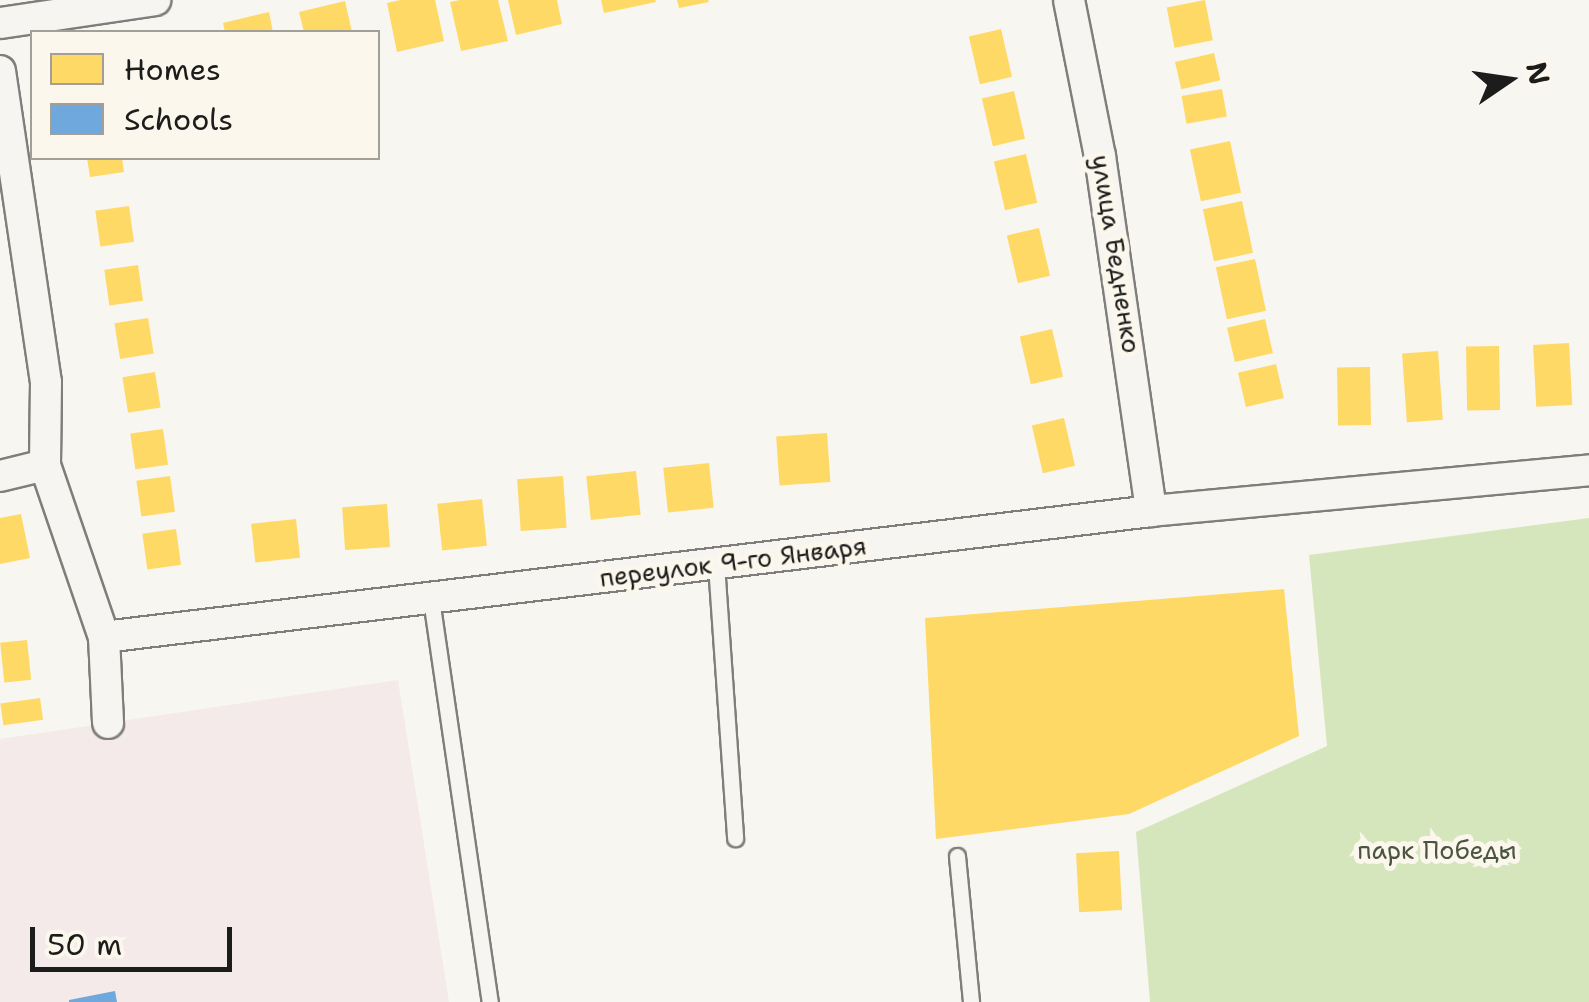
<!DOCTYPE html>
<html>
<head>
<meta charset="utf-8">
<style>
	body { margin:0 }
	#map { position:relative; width:1589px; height:1002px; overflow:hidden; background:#f8f6f0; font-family:"Shantell Sans",sans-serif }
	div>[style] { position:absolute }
	.built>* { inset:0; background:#f3eae9 }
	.green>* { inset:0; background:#d5e6bc }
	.homes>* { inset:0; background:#ffd966; transform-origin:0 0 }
	.schools>* { inset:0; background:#6fa8dc }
	.roads { filter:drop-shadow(2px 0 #7f7e7b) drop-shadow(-2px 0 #7f7e7b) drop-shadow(0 2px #7f7e7b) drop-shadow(0 -2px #7f7e7b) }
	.service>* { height:15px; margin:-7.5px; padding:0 7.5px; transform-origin:7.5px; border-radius:7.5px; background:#f6f5f1 }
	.minor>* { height:30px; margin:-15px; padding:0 15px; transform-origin:15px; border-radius:15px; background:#f6f5f1 }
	span { translate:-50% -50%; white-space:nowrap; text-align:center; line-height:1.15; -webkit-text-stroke:10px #fbf7ec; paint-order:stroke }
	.street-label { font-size:25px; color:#1c1c1c }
	.park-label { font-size:25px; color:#4b543f }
	.legend { position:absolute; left:30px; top:30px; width:350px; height:130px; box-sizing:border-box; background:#fbf7ec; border:2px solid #a29f99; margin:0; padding:12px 18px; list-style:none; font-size:30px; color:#1c1c1c }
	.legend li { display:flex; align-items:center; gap:20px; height:50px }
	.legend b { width:50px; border:2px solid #a29f99 }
	.north { position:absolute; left:1459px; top:30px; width:100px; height:100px; -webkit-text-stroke:8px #fbf7ec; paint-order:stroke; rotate:77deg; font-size:28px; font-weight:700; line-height:40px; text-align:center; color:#1c1c1c }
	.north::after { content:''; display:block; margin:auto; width:35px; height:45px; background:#1c1c1c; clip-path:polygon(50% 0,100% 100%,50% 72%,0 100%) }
	.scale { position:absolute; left:30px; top:927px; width:202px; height:45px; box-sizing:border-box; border:5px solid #1c1c1c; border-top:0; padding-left:12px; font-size:30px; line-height:35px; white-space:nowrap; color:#1c1c1c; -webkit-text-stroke:8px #fbf7ec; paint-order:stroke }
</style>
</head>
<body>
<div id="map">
	<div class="built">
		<i style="clip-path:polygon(398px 680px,449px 1002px,0 1002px,0 739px)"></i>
	</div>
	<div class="green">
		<i style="clip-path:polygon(1589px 518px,1589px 1002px,1150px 1002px,1136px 832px,1327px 746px,1309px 555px)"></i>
	</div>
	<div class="homes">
		<i style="clip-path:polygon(400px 0,435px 0,444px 41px,397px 52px,387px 3px)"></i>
		<i style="clip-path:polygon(460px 0,498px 0,508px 41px,461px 51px,450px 2px)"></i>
		<i style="clip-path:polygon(508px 0,557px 0,562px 24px,516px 35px)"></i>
		<i style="clip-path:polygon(601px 0,655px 0,656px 2px,604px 13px)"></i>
		<i style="clip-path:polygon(677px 0,708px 0,709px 2px,679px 8px)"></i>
		<i style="left:1205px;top:0;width:41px;height:39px;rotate:79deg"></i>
		<i style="clip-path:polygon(345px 1px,352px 32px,304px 32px,299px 12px)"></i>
		<i style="clip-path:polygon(269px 12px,273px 32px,225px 32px,223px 23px)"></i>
		<i style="left:1001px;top:29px;width:49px;height:33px;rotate:77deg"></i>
		<i style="left:1214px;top:53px;width:28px;height:40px;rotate:77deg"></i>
		<i style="left:1222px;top:89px;width:28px;height:41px;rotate:80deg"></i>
		<i style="left:1014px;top:91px;width:49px;height:33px;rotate:77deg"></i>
		<i style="left:1230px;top:141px;width:53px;height:41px;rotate:78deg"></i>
		<i style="left:1026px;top:154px;width:50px;height:33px;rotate:77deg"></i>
		<i style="clip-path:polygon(87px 158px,122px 158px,124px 172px,90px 177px)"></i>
		<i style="left:1242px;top:201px;width:53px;height:40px;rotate:78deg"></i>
		<i style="left:129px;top:206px;width:36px;height:34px;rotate:82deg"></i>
		<i style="left:1039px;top:228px;width:49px;height:33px;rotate:77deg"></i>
		<i style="left:1255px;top:259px;width:53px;height:40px;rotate:78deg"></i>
		<i style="left:138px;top:265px;width:36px;height:34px;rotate:82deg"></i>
		<i style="left:148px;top:318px;width:36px;height:34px;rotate:81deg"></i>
		<i style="left:1265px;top:319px;width:35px;height:39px;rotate:77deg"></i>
		<i style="left:1052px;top:329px;width:49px;height:33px;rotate:77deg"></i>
		<i style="left:1569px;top:343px;width:62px;height:36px;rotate:87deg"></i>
		<i style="left:1499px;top:346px;width:64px;height:33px;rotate:89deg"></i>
		<i style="left:1438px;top:351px;width:69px;height:36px;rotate:86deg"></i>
		<i style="left:1276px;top:364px;width:35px;height:39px;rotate:77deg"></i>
		<i style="left:1370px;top:367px;width:58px;height:33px;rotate:89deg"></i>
		<i style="left:155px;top:372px;width:36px;height:33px;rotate:81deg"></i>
		<i style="left:1064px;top:418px;width:49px;height:33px;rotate:77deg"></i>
		<i style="left:163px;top:429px;width:36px;height:33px;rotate:82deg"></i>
		<i style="left:827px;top:433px;width:49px;height:51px;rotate:86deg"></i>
		<i style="left:709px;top:463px;width:45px;height:46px;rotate:84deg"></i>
		<i style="left:636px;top:471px;width:44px;height:50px;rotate:84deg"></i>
		<i style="left:170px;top:476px;width:36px;height:34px;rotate:82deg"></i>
		<i style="left:563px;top:476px;width:52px;height:46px;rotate:86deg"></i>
		<i style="left:482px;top:499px;width:47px;height:45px;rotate:84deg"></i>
		<i style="left:387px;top:504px;width:43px;height:45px;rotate:86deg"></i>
		<i style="clip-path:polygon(21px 514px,30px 558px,0 564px,0 518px)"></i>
		<i style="left:296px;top:519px;width:39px;height:45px;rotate:84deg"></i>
		<i style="left:176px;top:529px;width:36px;height:34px;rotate:82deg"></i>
		<i style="clip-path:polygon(1284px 589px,1299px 736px,1129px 814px,936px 839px,925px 618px)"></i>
		<i style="left:27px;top:640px;width:40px;height:27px;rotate:84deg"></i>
		<i style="left:40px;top:698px;width:22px;height:40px;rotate:82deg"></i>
		<i style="left:1119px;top:851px;width:59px;height:43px;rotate:87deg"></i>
	</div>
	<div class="schools">
		<i style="clip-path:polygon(115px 991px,117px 1002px,69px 1002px,69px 1000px)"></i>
	</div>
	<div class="roads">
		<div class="service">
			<i style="left:716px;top:564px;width:275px;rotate:86deg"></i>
			<i style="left:431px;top:599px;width:407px;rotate:81.7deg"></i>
			<i style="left:957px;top:856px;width:147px;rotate:84.5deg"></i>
		</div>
		<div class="minor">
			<i style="left:1069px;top:0;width:159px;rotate:78.8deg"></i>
			<i style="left:1100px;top:156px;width:359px;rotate:81.8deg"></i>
			<i style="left:0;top:23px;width:157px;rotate:-8.4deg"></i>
			<i style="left:0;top:71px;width:314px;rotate:81.6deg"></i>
			<i style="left:46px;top:382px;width:83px;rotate:90.7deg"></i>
			<i style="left:45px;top:465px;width:182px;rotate:71.1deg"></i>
			<i style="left:104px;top:637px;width:1055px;rotate:-6.86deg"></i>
			<i style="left:1151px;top:511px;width:440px;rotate:-5.3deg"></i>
			<i style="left:0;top:476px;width:46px;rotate:-13.7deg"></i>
			<i style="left:104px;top:637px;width:86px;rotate:87.3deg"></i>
		</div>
	</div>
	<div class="street-label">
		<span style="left:1116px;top:254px;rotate:81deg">улица Бедненко</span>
		<span style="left:733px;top:562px;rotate:-7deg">переулок 9-го Января</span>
	</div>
	<div class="park-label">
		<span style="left:1437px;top:850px">парк Победы</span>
	</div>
	<ul class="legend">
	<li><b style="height:28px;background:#ffd966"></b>Homes</li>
	<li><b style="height:28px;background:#6fa8dc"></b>Schools</li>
	</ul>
	<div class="north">N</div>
	<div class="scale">50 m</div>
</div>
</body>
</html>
